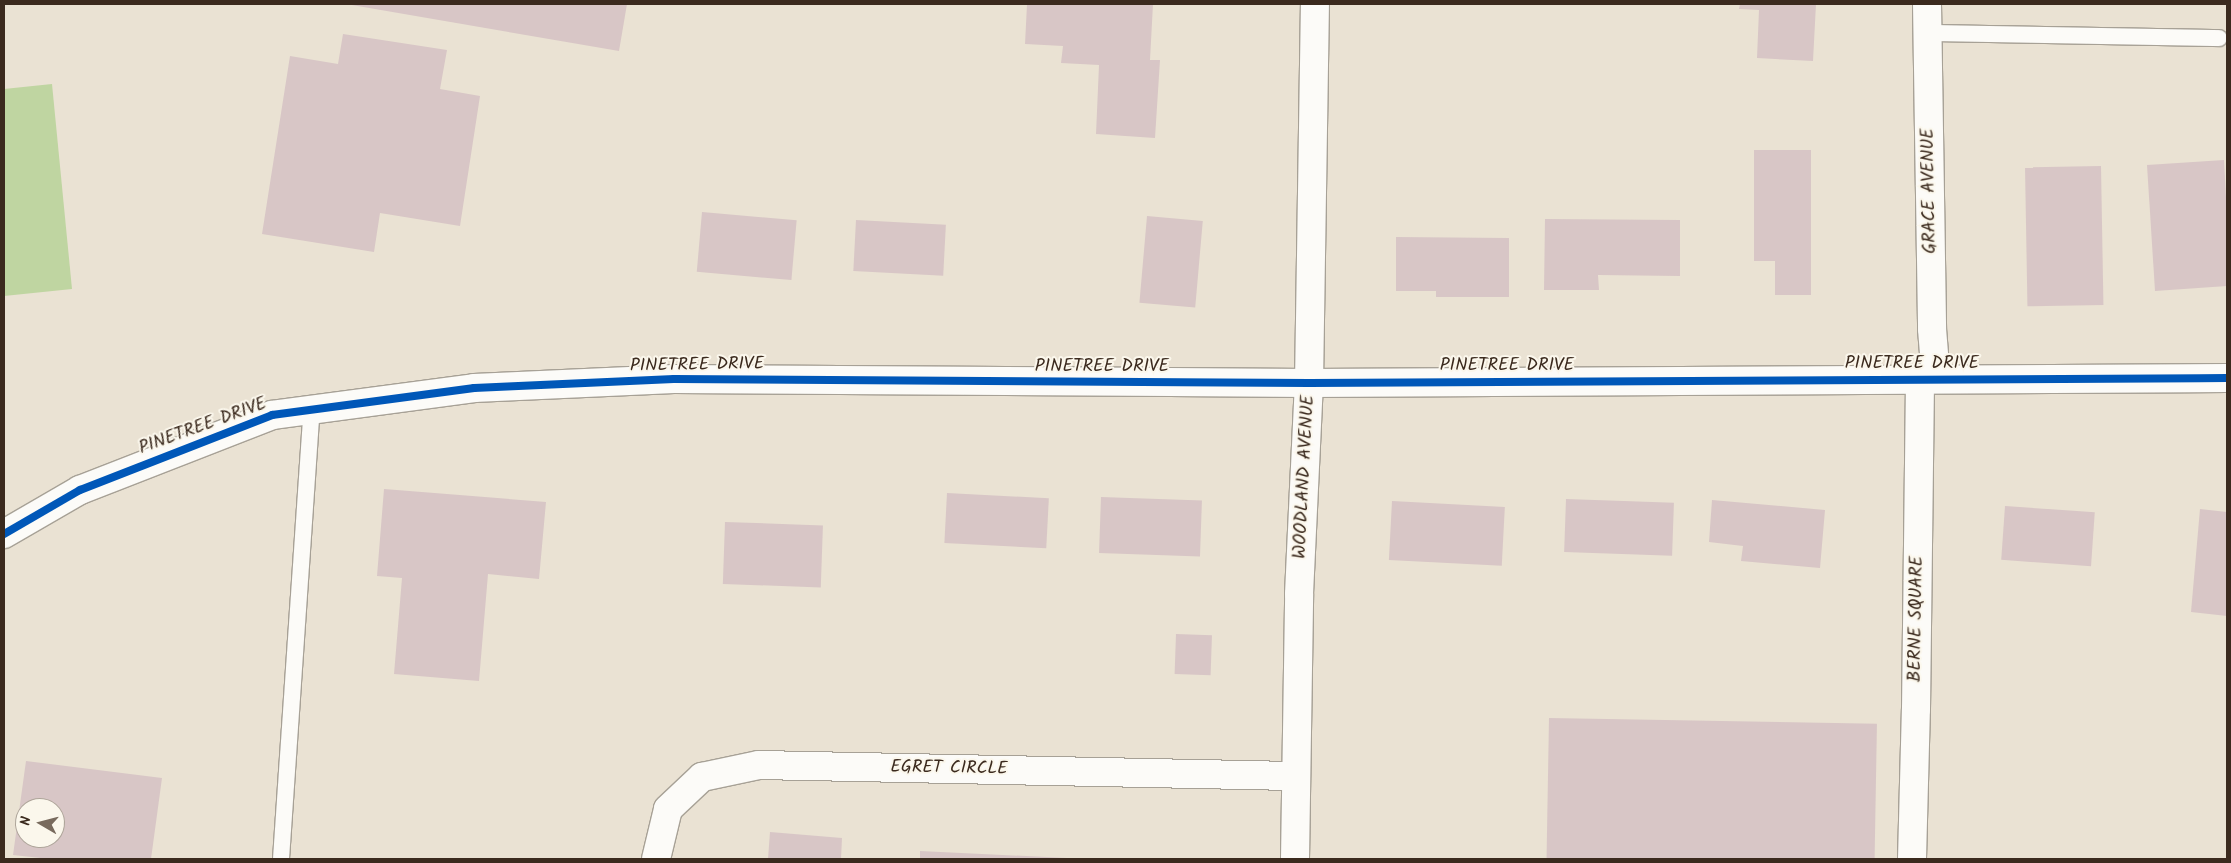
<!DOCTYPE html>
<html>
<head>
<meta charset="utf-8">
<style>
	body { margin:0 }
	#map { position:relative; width:2231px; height:863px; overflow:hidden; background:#eae2d3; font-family:Kalam,sans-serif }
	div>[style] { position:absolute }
	.green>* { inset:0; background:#bfd5a1 }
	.building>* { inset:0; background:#d8c6c6; transform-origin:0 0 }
	.roads { filter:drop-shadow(1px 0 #a7a196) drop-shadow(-1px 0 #a7a196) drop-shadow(0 1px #a7a196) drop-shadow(0 -1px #a7a196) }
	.service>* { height:16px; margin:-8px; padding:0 8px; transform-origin:8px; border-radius:8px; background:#fcfbf8 }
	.minor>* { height:28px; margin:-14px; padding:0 14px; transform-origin:14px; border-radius:14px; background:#fcfbf8 }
	.cycleway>* { height:8px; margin:-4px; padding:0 4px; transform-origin:4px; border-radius:4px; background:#0057b8 }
	span { translate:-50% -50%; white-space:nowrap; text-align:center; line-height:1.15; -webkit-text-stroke:4px #fbf7ec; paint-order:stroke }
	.street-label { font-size:18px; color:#3b2a1e }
	.frame { position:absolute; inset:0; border:5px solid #3b2a1e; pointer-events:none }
	.north { position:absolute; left:15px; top:798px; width:50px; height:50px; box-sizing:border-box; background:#fbf7ec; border:1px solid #aea59a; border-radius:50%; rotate:278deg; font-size:14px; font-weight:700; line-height:20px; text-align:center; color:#3b2a1e }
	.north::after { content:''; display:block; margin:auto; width:18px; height:22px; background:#786a5d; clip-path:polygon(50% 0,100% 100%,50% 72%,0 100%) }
</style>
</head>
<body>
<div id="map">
	<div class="green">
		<i style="clip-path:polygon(52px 84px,72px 289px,4px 296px,4px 89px)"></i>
	</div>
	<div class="building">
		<i style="clip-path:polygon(346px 4px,627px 4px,619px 51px)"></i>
		<i style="clip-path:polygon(1027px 4px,1153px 4px,1150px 60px,1160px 60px,1155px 138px,1096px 134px,1099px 65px,1061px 63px,1063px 46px,1025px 44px)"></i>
		<i style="clip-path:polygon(1740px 4px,1816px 4px,1813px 61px,1757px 58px,1759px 10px,1739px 9px)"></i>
		<i style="clip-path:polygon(343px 34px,447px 50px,440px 89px,480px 96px,460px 226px,380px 213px,374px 252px,262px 234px,290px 56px,338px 64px)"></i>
		<i style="clip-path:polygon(1754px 150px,1811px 150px,1811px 295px,1775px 295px,1775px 261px,1754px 261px)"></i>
		<i style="clip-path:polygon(2224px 160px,2227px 216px,2227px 286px,2155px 291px,2147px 165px)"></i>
		<i style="left:2101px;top:166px;width:139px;height:76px;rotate:89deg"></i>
		<i style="left:702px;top:212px;width:95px;height:60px;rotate:5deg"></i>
		<i style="left:1147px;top:216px;width:56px;height:87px;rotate:5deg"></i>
		<i style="clip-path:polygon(1545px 219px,1680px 220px,1680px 276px,1598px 275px,1599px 290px,1544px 290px)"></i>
		<i style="left:856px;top:220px;width:90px;height:51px;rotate:3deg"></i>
		<i style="clip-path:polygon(1396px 237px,1509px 238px,1509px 297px,1436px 297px,1436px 291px,1396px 291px)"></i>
		<i style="clip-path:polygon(384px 489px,546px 502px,539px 579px,488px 574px,479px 681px,394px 674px,402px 578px,377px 576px)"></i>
		<i style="left:947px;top:493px;width:102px;height:50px;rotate:3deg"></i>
		<i style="left:1101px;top:497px;width:101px;height:56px;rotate:2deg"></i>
		<i style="left:1566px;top:499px;width:108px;height:53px;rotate:2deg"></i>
		<i style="clip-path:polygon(1712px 500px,1825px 510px,1820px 568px,1741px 561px,1743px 546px,1709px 542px)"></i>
		<i style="left:1392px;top:501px;width:113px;height:59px;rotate:3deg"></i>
		<i style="left:2005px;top:506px;width:90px;height:54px;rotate:4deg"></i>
		<i style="clip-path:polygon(2200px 509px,2227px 512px,2227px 616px,2191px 612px)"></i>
		<i style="left:725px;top:522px;width:98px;height:62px;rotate:2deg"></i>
		<i style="left:1176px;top:634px;width:36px;height:40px;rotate:2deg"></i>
		<i style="left:1549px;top:718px;width:328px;height:141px;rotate:1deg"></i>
		<i style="clip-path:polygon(evenodd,26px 761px,162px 778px,151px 859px,50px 859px,13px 855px,26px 761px,25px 808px,55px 808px,55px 838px,25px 838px,25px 808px)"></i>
		<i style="clip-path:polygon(770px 832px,842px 838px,841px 859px,768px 859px)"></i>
		<i style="clip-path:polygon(920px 851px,1067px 858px,1067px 859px,920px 859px)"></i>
	</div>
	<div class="roads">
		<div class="service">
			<i style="left:1927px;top:33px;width:292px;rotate:1deg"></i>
			<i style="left:281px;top:859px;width:450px;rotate:-86.1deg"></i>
		</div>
		<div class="minor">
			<i style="left:1927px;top:4px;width:325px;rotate:89.1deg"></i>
			<i style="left:1932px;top:329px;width:49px;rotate:85.3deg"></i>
			<i style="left:4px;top:534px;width:88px;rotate:-30.1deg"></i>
			<i style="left:80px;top:490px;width:206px;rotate:-21.3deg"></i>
			<i style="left:272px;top:415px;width:204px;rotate:-7.6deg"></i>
			<i style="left:474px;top:388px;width:200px;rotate:-2.6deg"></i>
			<i style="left:674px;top:379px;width:635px;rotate:0.36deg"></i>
			<i style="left:1309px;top:383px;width:918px;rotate:-0.31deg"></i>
			<i style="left:656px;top:859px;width:51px;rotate:-76.5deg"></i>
			<i style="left:668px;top:809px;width:47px;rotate:-43.3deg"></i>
			<i style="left:702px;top:777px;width:58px;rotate:-11.9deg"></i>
			<i style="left:759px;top:765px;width:536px;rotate:1.18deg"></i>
			<i style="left:1295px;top:859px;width:265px;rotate:-89.1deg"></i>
			<i style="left:1299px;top:594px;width:211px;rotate:-87.3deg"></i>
			<i style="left:1309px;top:383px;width:379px;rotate:-89.1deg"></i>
			<i style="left:1912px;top:859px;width:150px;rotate:-88.5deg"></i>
			<i style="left:1916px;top:709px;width:331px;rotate:-89.3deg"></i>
		</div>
	</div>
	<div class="cycleway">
		<i style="left:4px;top:534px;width:88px;rotate:-30.1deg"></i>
		<i style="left:80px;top:490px;width:206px;rotate:-21.3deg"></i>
		<i style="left:272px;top:415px;width:204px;rotate:-7.6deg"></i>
		<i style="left:474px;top:388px;width:200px;rotate:-2.6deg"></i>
		<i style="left:674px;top:379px;width:635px;rotate:0.36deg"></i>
		<i style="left:1309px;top:383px;width:918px;rotate:-0.31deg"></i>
	</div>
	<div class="street-label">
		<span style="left:1930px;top:191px;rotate:-91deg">GRACE AVENUE</span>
		<span style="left:1912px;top:364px">PINETREE DRIVE</span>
		<span style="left:697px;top:366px;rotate:-1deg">PINETREE DRIVE</span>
		<span style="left:1507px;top:366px">PINETREE DRIVE</span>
		<span style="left:1102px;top:367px">PINETREE DRIVE</span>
		<span style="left:203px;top:427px;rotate:-20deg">PINETREE DRIVE</span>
		<span style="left:1305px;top:477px;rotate:-87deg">WOODLAND AVENUE</span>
		<span style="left:1917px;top:619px;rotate:-89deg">BERNE SQUARE</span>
		<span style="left:949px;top:769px;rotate:1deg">EGRET CIRCLE</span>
	</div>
	<div class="frame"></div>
	<div class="north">N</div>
</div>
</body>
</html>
